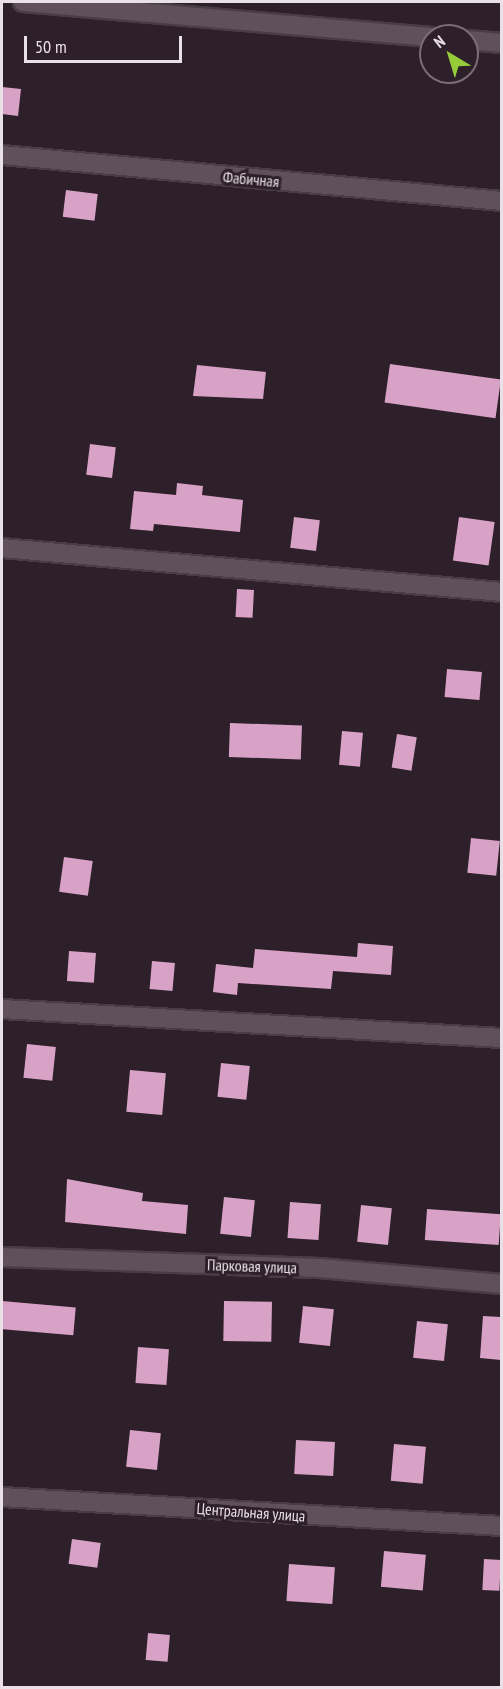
<!DOCTYPE html>
<html>
<head>
<meta charset="utf-8">
<style>
	body { margin:0 }
	#map { position:relative; width:503px; height:1689px; overflow:hidden; background:#2e202a; font-family:"PT Sans Narrow",sans-serif }
	div>[style] { position:absolute }
	.building>* { inset:0; background:#d8a2c7; transform-origin:0 0 }
	.roads { filter:drop-shadow(2px 0 #493d45) drop-shadow(-2px 0 #493d45) drop-shadow(0 2px #493d45) drop-shadow(0 -2px #493d45) }
	.street>* { height:18px; margin:-9px; padding:0 9px; transform-origin:9px; border-radius:9px; background:#60505b }
	span { translate:-50% -50%; white-space:nowrap; text-align:center; line-height:1.15; -webkit-text-stroke:6px #2e202a; paint-order:stroke }
	.street-label { font-size:16px; color:#eae0e7 }
	.frame { position:absolute; inset:0; border:3px solid #eae0e7; pointer-events:none }
	.north { position:absolute; left:419px; top:24px; width:60px; height:60px; box-sizing:border-box; background:#2e202a; border:2px solid #796d76; border-radius:50%; rotate:322deg; font-size:16px; font-weight:700; line-height:24px; text-align:center; color:#eae0e7 }
	.north::after { content:''; display:block; margin:auto; width:21px; height:27px; background:#96cc39; clip-path:polygon(50% 0,100% 100%,50% 72%,0 100%) }
	.scale { position:absolute; left:24px; top:36px; width:158px; height:27px; box-sizing:border-box; border:3px solid #eae0e7; border-top:0; padding-left:8px; font-size:18px; line-height:21px; white-space:nowrap; color:#eae0e7; -webkit-text-stroke:4px #2e202a; paint-order:stroke }
</style>
</head>
<body>
<div id="map">
	<div class="building">
		<i style="clip-path:polygon(2px 87px,21px 89px,18px 116px,2px 114px)"></i>
		<i style="left:66px;top:190px;width:32px;height:27px;rotate:7deg"></i>
		<i style="left:390px;top:364px;width:112px;height:39px;rotate:8deg"></i>
		<i style="clip-path:polygon(197px 365px,266px 372px,263px 399px,193px 396px)"></i>
		<i style="left:90px;top:444px;width:26px;height:31px;rotate:7deg"></i>
		<i style="clip-path:polygon(177px 483px,203px 486px,202px 495px,243px 500px,240px 532px,154px 524px,153px 531px,130px 529px,134px 491px,176px 495px)"></i>
		<i style="left:294px;top:517px;width:26px;height:31px;rotate:7deg"></i>
		<i style="left:459px;top:517px;width:36px;height:44px;rotate:8deg"></i>
		<i style="left:237px;top:589px;width:17px;height:28px;rotate:3deg"></i>
		<i style="left:447px;top:669px;width:35px;height:28px;rotate:5deg"></i>
		<i style="left:230px;top:723px;width:72px;height:34px;rotate:2deg"></i>
		<i style="left:342px;top:731px;width:21px;height:34px;rotate:5deg"></i>
		<i style="left:397px;top:734px;width:20px;height:34px;rotate:9deg"></i>
		<i style="left:471px;top:838px;width:29px;height:35px;rotate:6deg"></i>
		<i style="left:64px;top:857px;width:29px;height:35px;rotate:8deg"></i>
		<i style="clip-path:polygon(358px 943px,393px 946px,391px 975px,333px 971px,331px 989px,238px 983px,237px 995px,213px 992px,216px 964px,253px 968px,255px 949px,357px 957px)"></i>
		<i style="left:69px;top:951px;width:27px;height:30px;rotate:4deg"></i>
		<i style="left:152px;top:961px;width:23px;height:28px;rotate:5deg"></i>
		<i style="left:27px;top:1044px;width:29px;height:34px;rotate:6deg"></i>
		<i style="left:221px;top:1063px;width:29px;height:34px;rotate:6deg"></i>
		<i style="left:130px;top:1070px;width:36px;height:42px;rotate:5deg"></i>
		<i style="clip-path:polygon(67px 1179px,143px 1193px,142px 1201px,188px 1205px,186px 1234px,65px 1222px)"></i>
		<i style="left:224px;top:1197px;width:31px;height:37px;rotate:6deg"></i>
		<i style="left:290px;top:1202px;width:31px;height:36px;rotate:4deg"></i>
		<i style="left:361px;top:1205px;width:31px;height:37px;rotate:6deg"></i>
		<i style="left:427px;top:1209px;width:74px;height:31px;rotate:4deg"></i>
		<i style="left:2px;top:1301px;width:74px;height:28px;rotate:5deg"></i>
		<i style="left:224px;top:1301px;width:48px;height:40px;rotate:1deg"></i>
		<i style="left:303px;top:1306px;width:31px;height:37px;rotate:6deg"></i>
		<i style="clip-path:polygon(483px 1316px,501px 1317px,501px 1360px,480px 1358px)"></i>
		<i style="left:417px;top:1321px;width:31px;height:37px;rotate:6deg"></i>
		<i style="left:138px;top:1347px;width:31px;height:36px;rotate:4deg"></i>
		<i style="left:130px;top:1430px;width:31px;height:37px;rotate:6deg"></i>
		<i style="left:296px;top:1440px;width:39px;height:34px;rotate:3deg"></i>
		<i style="left:394px;top:1444px;width:32px;height:37px;rotate:5deg"></i>
		<i style="left:72px;top:1539px;width:29px;height:25px;rotate:8deg"></i>
		<i style="left:384px;top:1551px;width:42px;height:36px;rotate:5deg"></i>
		<i style="left:484px;top:1559px;width:17px;height:31px;rotate:3deg"></i>
		<i style="left:289px;top:1564px;width:46px;height:37px;rotate:4deg"></i>
		<i style="left:148px;top:1633px;width:22px;height:27px;rotate:5deg"></i>
	</div>
	<div class="roads">
		<div class="street">
			<i style="left:23px;top:2px;width:409px;rotate:4.9deg"></i>
			<i style="left:467px;top:40px;width:35px;rotate:5deg"></i>
			<i style="left:2px;top:155px;width:502px;rotate:5.26deg"></i>
			<i style="left:2px;top:548px;width:502px;rotate:5.03deg"></i>
			<i style="left:2px;top:1009px;width:501px;rotate:3.32deg"></i>
			<i style="left:2px;top:1257px;width:317px;rotate:2deg"></i>
			<i style="left:319px;top:1268px;width:184px;rotate:5deg"></i>
			<i style="left:2px;top:1497px;width:501px;rotate:3.32deg"></i>
		</div>
	</div>
	<div class="street-label">
		<span style="left:251px;top:179px;rotate:5deg">Фабичная</span>
		<span style="left:252px;top:1266px;rotate:2deg">Парковая улица</span>
		<span style="left:251px;top:1512px;rotate:4deg">Центральная улица</span>
	</div>
	<div class="frame"></div>
	<div class="north">N</div>
	<div class="scale">50 m</div>
</div>
</body>
</html>
